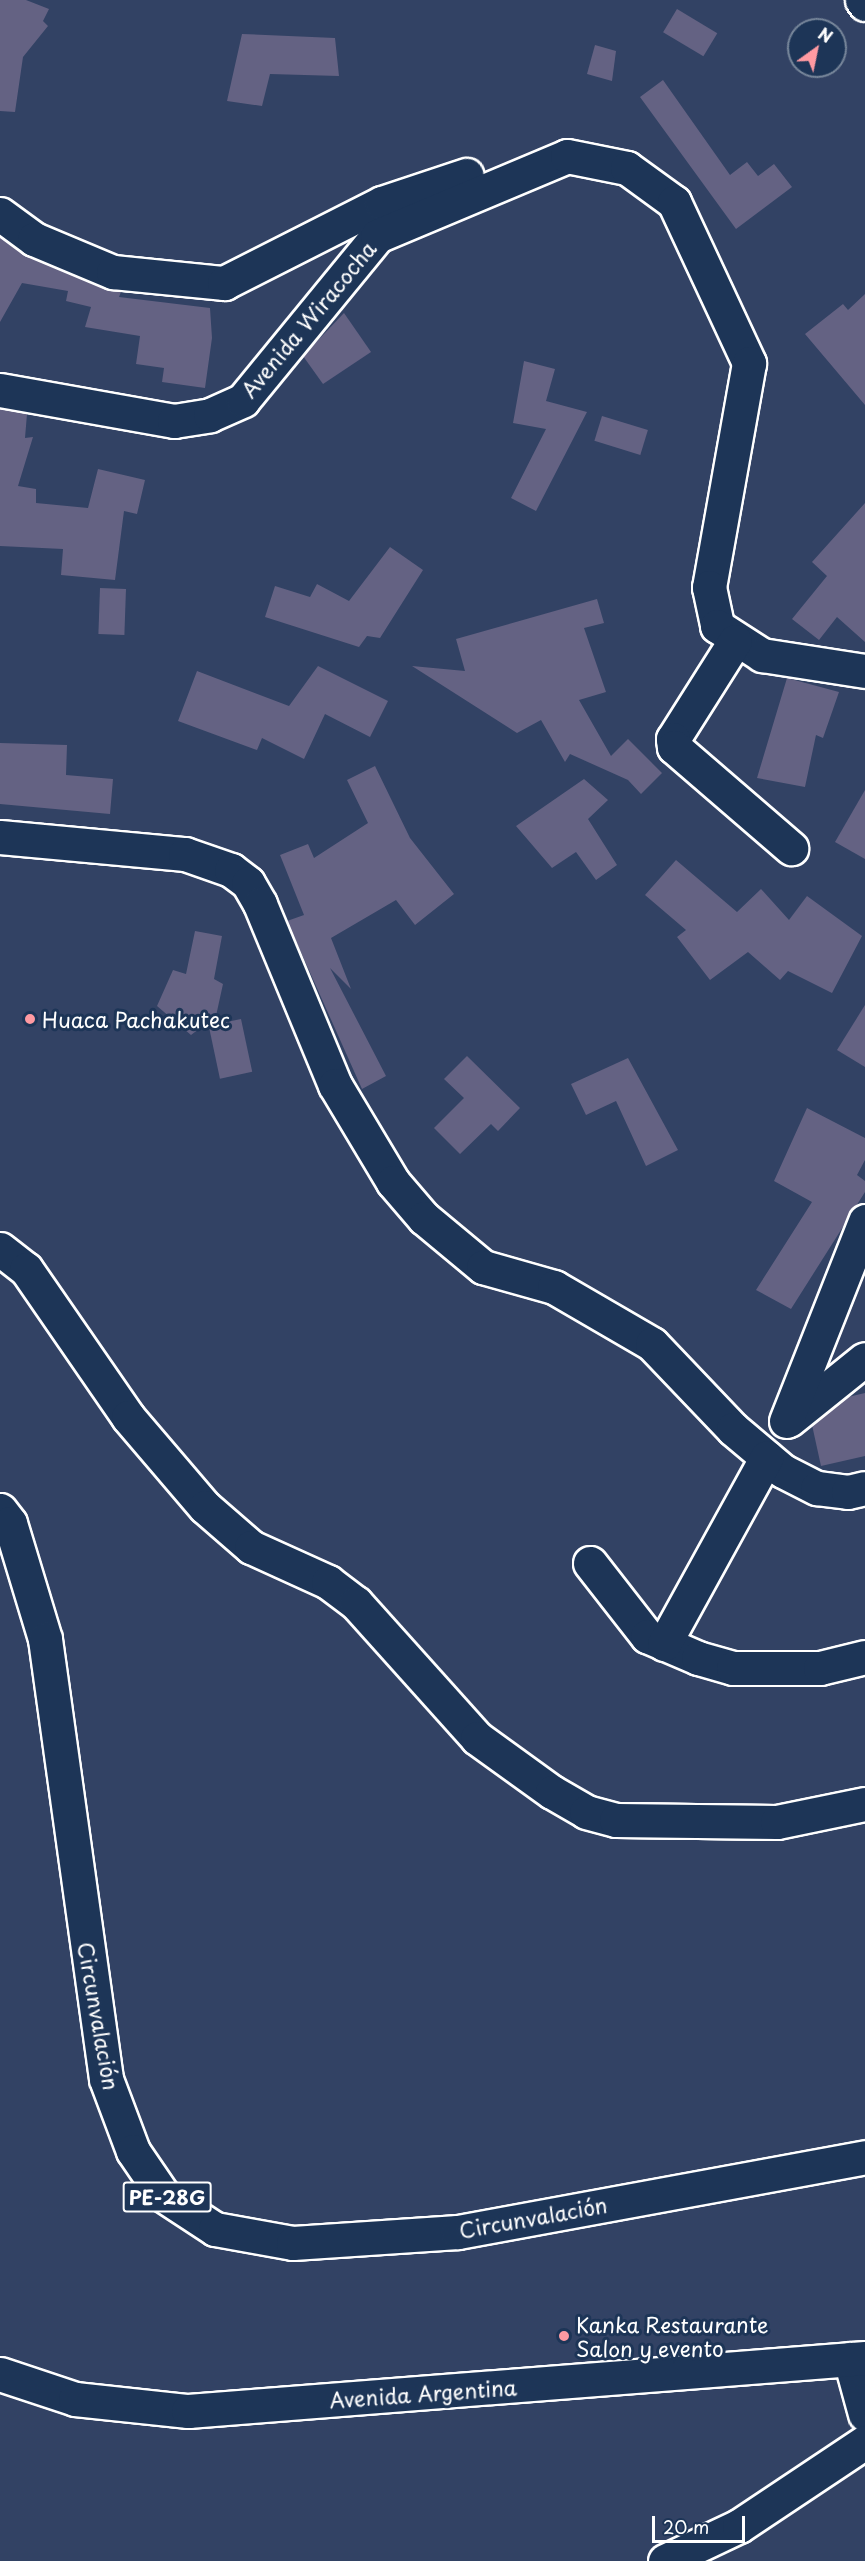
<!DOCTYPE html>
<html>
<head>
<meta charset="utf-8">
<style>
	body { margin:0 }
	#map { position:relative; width:865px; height:2561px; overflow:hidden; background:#324264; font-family:"Playpen Sans",sans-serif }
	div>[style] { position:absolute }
	.building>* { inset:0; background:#646283; transform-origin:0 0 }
	.roads { filter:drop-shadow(2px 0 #fff) drop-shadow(-2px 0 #fff) drop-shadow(0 2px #fff) drop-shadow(0 -2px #fff) }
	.minor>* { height:33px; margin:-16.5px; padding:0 16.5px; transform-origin:16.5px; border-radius:16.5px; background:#1d3557 }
	.highway>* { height:33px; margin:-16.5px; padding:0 16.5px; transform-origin:16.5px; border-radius:16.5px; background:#1d3557 }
	.dots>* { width:16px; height:16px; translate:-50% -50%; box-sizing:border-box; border:3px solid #1d3557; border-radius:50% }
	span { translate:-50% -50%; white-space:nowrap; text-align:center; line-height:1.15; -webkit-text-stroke:6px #1d3557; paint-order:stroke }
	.shield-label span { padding:2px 4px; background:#1d3557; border:2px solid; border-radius:4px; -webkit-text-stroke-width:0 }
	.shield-label { font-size:20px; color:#fff; font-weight:700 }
	.street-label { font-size:21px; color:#fff }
	.poi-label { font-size:21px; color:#fff }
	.left { translate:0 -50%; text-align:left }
	.north { position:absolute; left:787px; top:18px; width:60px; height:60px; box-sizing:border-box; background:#1d3557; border:2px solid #77869a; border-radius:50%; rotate:33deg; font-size:16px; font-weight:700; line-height:24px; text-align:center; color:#fff }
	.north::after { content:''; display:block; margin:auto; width:21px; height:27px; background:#ff9aa2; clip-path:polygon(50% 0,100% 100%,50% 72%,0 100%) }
	.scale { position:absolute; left:652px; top:2516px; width:93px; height:27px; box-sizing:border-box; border:3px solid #fff; border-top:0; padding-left:8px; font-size:18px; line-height:21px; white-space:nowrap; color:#fff; -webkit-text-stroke:4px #1d3557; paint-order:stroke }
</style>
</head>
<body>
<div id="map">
	<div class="building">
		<i style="clip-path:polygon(0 0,26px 0,49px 9px,43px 21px,48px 26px,23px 57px,15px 112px,0 111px)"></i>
		<i style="left:677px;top:9px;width:47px;height:27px;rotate:31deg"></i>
		<i style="clip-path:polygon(242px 34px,335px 38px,339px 76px,270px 74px,262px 106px,227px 101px)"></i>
		<i style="clip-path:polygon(595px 45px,616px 51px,612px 81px,587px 74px)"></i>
		<i style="clip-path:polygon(663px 80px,730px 175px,747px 162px,758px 176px,774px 164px,792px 187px,736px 229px,640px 97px)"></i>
		<i style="clip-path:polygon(0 237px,27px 256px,121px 292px,119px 297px,210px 308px,212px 338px,205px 388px,162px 382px,164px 368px,136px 364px,140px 336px,85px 327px,91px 307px,66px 301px,68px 291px,22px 283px,0 322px)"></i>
		<i style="clip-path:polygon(865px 294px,865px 405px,805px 334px,843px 304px,848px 310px)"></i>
		<i style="clip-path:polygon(344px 313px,371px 352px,323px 384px,303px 356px)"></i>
		<i style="clip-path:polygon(524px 361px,555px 369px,546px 401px,587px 412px,536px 511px,511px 498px,546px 429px,513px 423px)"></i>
		<i style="clip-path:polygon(0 409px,27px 414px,25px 438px,33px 437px,18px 486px,36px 489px,36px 503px,88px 508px,98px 469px,145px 480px,137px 514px,124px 511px,115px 580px,61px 575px,63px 549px,0 546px)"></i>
		<i style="left:602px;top:416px;width:48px;height:26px;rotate:17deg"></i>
		<i style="clip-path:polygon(865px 503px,865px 642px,837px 617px,819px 640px,792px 619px,827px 576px,812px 562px)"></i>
		<i style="clip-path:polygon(390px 547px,423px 570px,380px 638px,367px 636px,359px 647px,265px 617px,275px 586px,310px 597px,317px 584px,349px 601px)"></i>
		<i style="left:100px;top:588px;width:26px;height:46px;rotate:2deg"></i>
		<i style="clip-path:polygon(597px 599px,604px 623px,584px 628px,606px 692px,579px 700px,611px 756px,628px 739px,662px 773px,641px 794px,628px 780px,570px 754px,565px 762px,541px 720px,517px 733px,412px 666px,465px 671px,456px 639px)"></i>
		<i style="clip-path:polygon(318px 666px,388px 701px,370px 737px,325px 714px,304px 759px,262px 738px,257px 750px,178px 721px,197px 671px,289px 706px)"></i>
		<i style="clip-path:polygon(787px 678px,839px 692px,823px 738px,816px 735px,805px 787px,757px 778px)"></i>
		<i style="clip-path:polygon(0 743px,67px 745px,66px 775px,113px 779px,110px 814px,0 804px)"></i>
		<i style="clip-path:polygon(375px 766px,410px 838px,454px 894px,415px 925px,396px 900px,331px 938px,351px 989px,330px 968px,386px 1076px,362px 1089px,287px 921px,304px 915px,280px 855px,308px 844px,314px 858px,368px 823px,347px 780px)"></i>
		<i style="clip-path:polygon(584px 779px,608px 800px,588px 819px,617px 865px,596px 880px,576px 852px,552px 868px,516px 826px)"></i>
		<i style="clip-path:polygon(865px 790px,865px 859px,835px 842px)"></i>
		<i style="clip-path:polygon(676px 860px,737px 912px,761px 889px,789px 920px,807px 896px,862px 936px,832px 993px,788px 971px,780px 980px,748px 952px,710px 980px,677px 937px,686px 930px,645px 895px)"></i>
		<i style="clip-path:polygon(195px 931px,222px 936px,214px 979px,223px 984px,216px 1016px,191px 1035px,157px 1006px,173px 970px,186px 974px)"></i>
		<i style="clip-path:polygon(865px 1005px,865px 1067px,837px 1050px)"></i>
		<i style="left:241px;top:1019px;width:54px;height:33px;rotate:78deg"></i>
		<i style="clip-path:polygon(467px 1056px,520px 1108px,498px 1131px,491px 1124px,460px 1154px,434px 1128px,464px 1098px,444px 1079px)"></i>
		<i style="clip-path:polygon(628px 1058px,678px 1150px,646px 1166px,616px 1101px,586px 1115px,571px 1084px)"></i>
		<i style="clip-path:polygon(807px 1108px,865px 1138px,865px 1160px,857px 1175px,865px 1181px,865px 1192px,791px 1309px,756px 1290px,812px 1202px,774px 1181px)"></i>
		<i style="clip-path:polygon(865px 1393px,865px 1456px,821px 1466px,812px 1425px,848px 1397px)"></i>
	</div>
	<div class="roads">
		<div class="minor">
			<i style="left:862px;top:0;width:5px;rotate:53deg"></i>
			<i style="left:0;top:214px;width:42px;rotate:36.3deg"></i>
			<i style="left:34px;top:239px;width:86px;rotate:22.7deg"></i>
			<i style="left:113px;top:272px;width:112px;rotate:5.7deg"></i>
			<i style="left:224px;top:283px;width:177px;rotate:-26.9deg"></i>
			<i style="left:382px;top:203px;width:89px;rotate:-18.4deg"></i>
			<i style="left:0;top:390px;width:177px;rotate:10.1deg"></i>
			<i style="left:174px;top:421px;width:36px;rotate:-9deg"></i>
			<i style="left:210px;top:415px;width:36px;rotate:-24deg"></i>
			<i style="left:243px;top:400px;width:212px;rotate:-50.7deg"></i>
			<i style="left:377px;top:236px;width:206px;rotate:-22.8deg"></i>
			<i style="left:567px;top:156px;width:61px;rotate:11.3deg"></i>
			<i style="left:627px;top:168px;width:58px;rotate:35.9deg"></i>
			<i style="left:674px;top:202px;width:178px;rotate:65deg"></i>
			<i style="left:749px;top:363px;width:228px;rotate:100.1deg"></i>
			<i style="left:709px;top:587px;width:40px;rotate:78deg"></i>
			<i style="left:717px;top:626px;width:54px;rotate:32.8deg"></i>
			<i style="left:762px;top:655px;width:104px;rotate:8.8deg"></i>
			<i style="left:735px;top:641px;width:116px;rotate:122.3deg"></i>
			<i style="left:673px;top:739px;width:8px;rotate:83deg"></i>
			<i style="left:674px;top:747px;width:155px;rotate:40.8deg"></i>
			<i style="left:0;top:837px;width:186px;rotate:5.3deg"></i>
			<i style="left:185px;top:854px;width:49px;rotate:19.2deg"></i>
			<i style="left:231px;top:870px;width:21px;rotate:37deg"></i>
			<i style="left:248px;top:883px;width:24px;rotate:60deg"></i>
			<i style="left:260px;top:904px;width:196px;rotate:67.5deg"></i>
			<i style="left:335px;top:1085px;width:113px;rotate:59.1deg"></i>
			<i style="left:393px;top:1182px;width:48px;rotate:49.3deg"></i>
			<i style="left:424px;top:1218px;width:77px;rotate:39.7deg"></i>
			<i style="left:483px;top:1267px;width:74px;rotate:15.7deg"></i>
			<i style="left:554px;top:1287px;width:113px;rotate:30.2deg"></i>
			<i style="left:652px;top:1344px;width:117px;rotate:46.4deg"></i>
			<i style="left:733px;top:1429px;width:65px;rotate:40deg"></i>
			<i style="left:783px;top:1471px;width:38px;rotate:27deg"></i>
			<i style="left:817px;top:1488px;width:31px;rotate:7deg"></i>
			<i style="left:848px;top:1492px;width:17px;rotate:-13deg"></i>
			<i style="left:0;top:1249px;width:33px;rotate:38deg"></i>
			<i style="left:26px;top:1269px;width:180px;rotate:55.4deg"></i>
			<i style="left:128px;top:1417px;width:118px;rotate:49.5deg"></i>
			<i style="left:205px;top:1507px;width:61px;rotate:41deg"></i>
			<i style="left:251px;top:1547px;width:85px;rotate:24.4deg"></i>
			<i style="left:328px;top:1582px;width:35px;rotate:37deg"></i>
			<i style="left:356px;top:1603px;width:181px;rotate:48.1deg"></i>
			<i style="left:477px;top:1738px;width:92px;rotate:35.8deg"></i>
			<i style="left:552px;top:1792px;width:39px;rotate:30deg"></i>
			<i style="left:586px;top:1812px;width:31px;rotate:15deg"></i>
			<i style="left:616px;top:1820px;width:161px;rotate:0.7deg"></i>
			<i style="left:777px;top:1822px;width:90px;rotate:-11.6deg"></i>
			<i style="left:789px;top:1420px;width:97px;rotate:-38.8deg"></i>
			<i style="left:786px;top:1421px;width:215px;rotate:-68.4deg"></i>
			<i style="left:590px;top:1563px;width:93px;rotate:52deg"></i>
			<i style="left:647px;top:1636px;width:56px;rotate:23.3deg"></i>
			<i style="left:698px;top:1658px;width:36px;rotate:16deg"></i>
			<i style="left:733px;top:1668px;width:87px"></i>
			<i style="left:820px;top:1668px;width:46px;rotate:-13.7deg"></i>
			<i style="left:664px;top:1644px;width:213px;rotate:-61.2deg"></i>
			<i style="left:850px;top:2359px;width:57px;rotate:74.7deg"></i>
			<i style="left:665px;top:2561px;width:82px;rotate:-25.3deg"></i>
			<i style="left:739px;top:2526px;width:151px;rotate:-33.7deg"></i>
		</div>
		<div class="highway">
			<i style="left:0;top:1510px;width:16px;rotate:52deg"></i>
			<i style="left:10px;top:1523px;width:121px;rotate:73.2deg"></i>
			<i style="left:45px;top:1639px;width:444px;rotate:82.1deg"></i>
			<i style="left:106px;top:2079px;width:77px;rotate:69.4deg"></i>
			<i style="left:133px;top:2151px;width:53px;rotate:55.7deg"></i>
			<i style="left:163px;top:2195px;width:62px;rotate:33.2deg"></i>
			<i style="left:215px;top:2229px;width:79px;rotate:10.2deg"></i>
			<i style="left:293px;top:2243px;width:165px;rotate:-3.8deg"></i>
			<i style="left:458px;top:2232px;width:414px;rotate:-10.4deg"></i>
			<i style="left:0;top:2374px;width:79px;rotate:18.4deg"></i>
			<i style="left:75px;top:2399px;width:114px;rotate:6.1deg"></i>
			<i style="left:188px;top:2411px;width:679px;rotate:-4.48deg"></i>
		</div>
	</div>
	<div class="dots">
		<i style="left:30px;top:1019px;background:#ff9aa2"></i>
		<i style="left:564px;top:2336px;background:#ff9aa2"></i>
	</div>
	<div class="shield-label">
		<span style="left:167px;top:2197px">PE-28G</span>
	</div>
	<div class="street-label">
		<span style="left:308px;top:319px;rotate:-50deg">Avenida Wiracocha</span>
		<span style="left:99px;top:2016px;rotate:80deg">Circunvalación</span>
		<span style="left:533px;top:2217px;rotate:-10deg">Circunvalación</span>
		<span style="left:423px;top:2393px;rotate:-4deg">Avenida Argentina</span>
	</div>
	<div class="poi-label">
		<span class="left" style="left:42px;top:1019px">Huaca Pachakutec</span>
		<span class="left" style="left:576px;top:2336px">Kanka Restaurante<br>Salon y evento</span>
	</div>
	<div class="north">N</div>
	<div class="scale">20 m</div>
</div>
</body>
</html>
